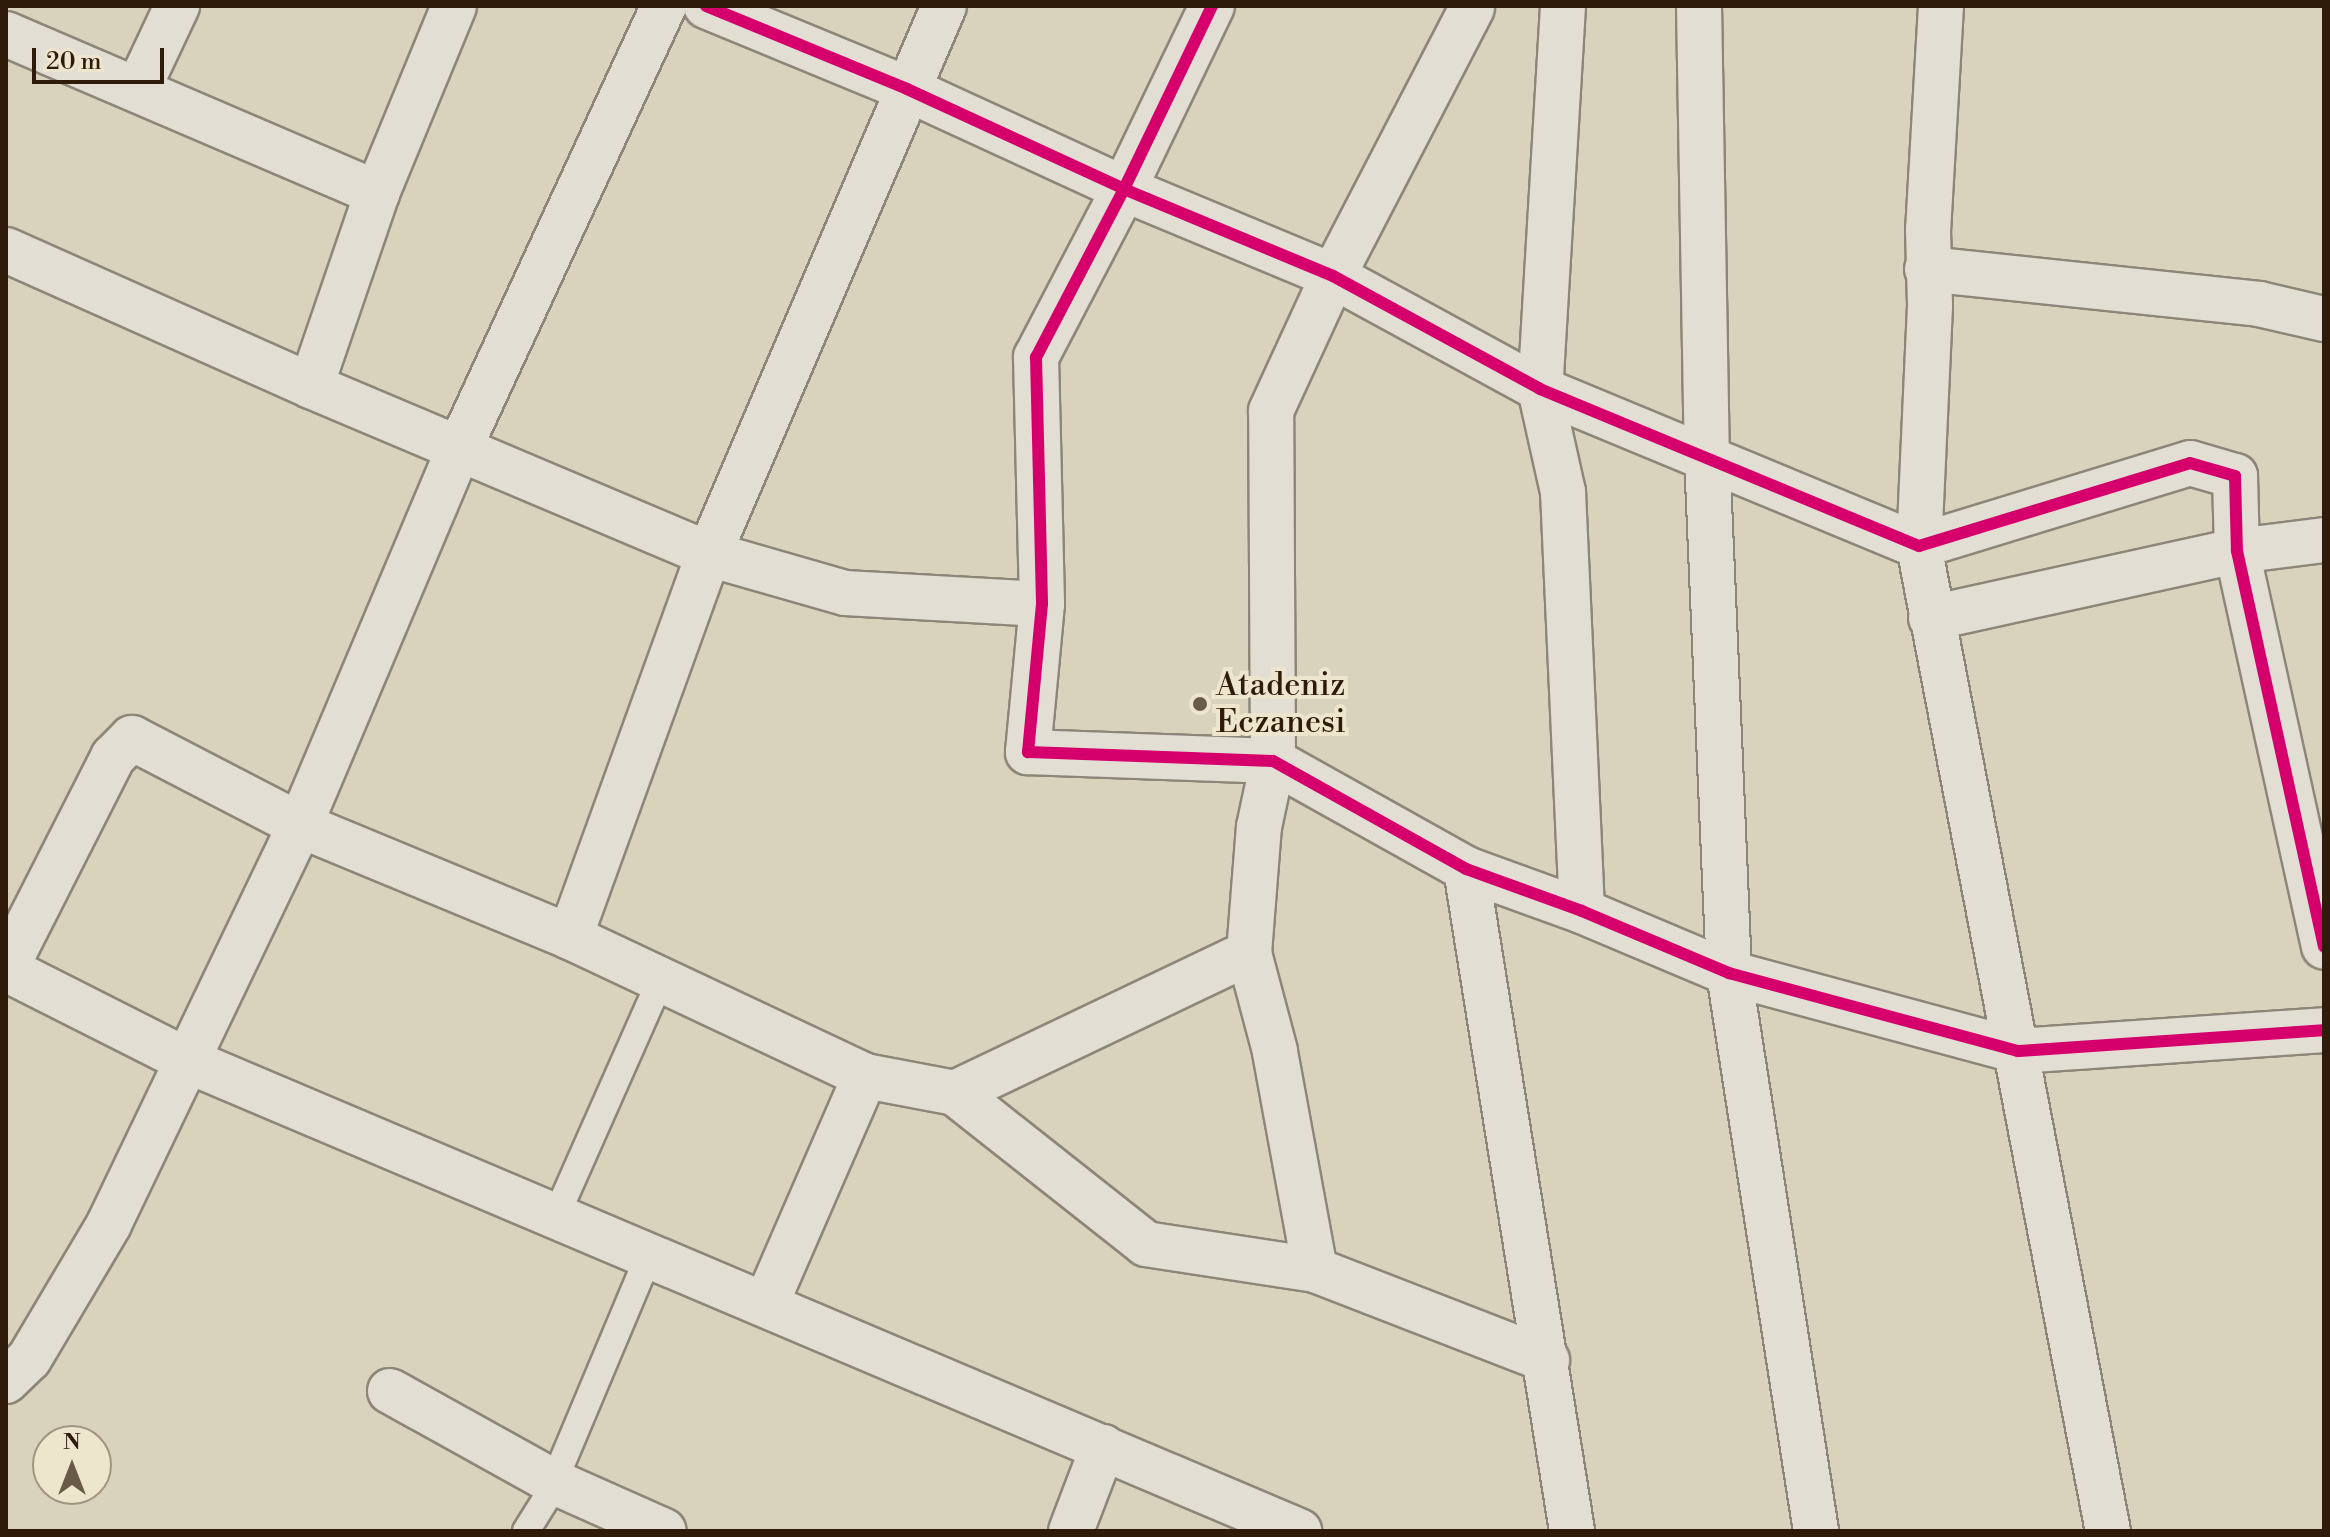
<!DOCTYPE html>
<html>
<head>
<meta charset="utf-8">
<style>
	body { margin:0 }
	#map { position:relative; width:2330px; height:1537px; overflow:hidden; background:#d9d2bd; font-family:"Libre Bodoni",serif }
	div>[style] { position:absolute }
	.roads { filter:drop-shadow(2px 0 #8d8678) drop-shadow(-2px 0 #8d8678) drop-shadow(0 2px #8d8678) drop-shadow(0 -2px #8d8678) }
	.service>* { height:26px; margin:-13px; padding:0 13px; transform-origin:13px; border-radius:13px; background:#e2ded3 }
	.minor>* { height:44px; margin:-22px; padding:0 22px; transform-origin:22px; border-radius:22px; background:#e2ded3 }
	.cycleway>* { height:12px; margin:-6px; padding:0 6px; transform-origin:6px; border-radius:6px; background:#d6006c }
	.dots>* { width:22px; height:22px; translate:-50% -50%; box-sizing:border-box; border:4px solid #ede6cd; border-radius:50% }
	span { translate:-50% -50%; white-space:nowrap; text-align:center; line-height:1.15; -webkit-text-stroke:8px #ede6cd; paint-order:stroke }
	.poi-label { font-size:32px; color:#2f1b09 }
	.left { translate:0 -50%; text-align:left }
	.frame { position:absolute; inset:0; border:8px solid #2f1b09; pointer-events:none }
	.north { position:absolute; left:32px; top:1425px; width:80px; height:80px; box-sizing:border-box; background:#ede6cd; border:2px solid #a1957f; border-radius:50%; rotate:0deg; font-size:22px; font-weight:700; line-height:32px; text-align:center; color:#2f1b09 }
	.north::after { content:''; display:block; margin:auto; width:28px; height:36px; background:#6a5b48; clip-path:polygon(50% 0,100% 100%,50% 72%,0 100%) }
	.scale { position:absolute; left:32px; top:48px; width:132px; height:36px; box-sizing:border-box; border:4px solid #2f1b09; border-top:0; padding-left:10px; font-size:24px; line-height:28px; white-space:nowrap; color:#2f1b09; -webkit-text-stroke:6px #ede6cd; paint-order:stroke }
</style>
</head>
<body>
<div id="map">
	<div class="roads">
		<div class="service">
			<i style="left:556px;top:1216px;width:259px;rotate:-66.1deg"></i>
			<i style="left:526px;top:1531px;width:39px;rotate:-58deg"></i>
			<i style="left:547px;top:1498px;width:264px;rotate:-67.2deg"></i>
		</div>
		<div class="minor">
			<i style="left:706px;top:6px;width:217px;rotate:22.4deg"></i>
			<i style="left:907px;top:89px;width:239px;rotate:24.7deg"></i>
			<i style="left:1124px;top:189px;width:226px;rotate:22.6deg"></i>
			<i style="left:1333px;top:276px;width:236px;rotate:28.6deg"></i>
			<i style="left:1540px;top:389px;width:410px;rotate:22.5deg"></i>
			<i style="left:1919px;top:546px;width:283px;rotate:-17deg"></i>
			<i style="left:2190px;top:463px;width:47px;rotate:16.1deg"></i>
			<i style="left:2235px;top:476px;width:75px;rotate:88.5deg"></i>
			<i style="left:2237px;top:551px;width:405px;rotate:77.6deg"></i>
			<i style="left:1212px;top:6px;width:203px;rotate:115.7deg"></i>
			<i style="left:1124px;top:189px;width:190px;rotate:117.6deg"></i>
			<i style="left:1036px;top:357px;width:247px;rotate:88.6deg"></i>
			<i style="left:1042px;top:604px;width:149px;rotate:95.4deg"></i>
			<i style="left:1028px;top:752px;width:245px;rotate:2.1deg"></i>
			<i style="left:1273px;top:761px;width:221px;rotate:29.2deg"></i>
			<i style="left:1466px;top:869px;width:123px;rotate:19.9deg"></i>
			<i style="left:1582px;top:911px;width:160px;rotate:22.9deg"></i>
			<i style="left:1729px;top:973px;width:299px;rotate:15.1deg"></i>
			<i style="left:2018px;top:1051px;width:307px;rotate:-3.9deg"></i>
			<i style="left:1563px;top:6px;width:384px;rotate:93.4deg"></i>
			<i style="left:1540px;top:389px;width:106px;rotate:77.4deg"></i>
			<i style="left:1563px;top:492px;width:419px;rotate:87.4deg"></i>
			<i style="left:1699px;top:6px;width:450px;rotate:89deg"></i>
			<i style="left:1707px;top:456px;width:517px;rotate:87.56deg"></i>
			<i style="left:1729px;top:973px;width:565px;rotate:81.14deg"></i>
			<i style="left:1941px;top:6px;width:223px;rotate:93.3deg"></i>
			<i style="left:1928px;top:229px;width:77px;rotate:88.5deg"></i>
			<i style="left:1930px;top:306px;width:240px;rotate:92.6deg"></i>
			<i style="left:1919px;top:546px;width:1003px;rotate:79.14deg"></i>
			<i style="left:6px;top:34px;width:404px;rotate:23.2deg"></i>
			<i style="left:138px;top:89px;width:92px;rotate:-64.8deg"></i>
			<i style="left:6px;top:250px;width:334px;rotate:24deg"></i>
			<i style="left:311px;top:386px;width:432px;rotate:22.9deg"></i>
			<i style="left:709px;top:554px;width:141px;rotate:16deg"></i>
			<i style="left:845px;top:593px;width:197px;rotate:3.2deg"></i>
			<i style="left:1927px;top:269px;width:334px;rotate:6deg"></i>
			<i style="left:2259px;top:304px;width:67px;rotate:13deg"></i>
			<i style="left:311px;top:386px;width:204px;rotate:-71.1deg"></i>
			<i style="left:377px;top:193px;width:202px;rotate:-67.6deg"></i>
			<i style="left:1931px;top:618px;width:313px;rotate:-12.4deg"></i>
			<i style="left:2237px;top:551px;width:88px;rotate:-7.2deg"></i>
			<i style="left:1466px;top:869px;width:670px;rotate:80.9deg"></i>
			<i style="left:570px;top:937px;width:407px;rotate:-70.1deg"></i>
			<i style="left:709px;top:554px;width:596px;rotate:-66.79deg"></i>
			<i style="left:6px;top:968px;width:237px;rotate:-63.1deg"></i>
			<i style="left:113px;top:757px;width:27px;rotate:-45deg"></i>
			<i style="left:132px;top:738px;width:189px;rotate:27.4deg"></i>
			<i style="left:300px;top:825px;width:292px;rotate:22.5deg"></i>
			<i style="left:570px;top:937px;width:326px;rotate:25.2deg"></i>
			<i style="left:865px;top:1076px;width:92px;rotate:10.7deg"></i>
			<i style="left:955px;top:1093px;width:243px;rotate:38.3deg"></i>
			<i style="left:1146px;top:1244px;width:171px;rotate:8.7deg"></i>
			<i style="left:1315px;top:1270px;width:249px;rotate:21.2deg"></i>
			<i style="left:6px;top:969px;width:202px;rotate:26.8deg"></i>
			<i style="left:186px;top:1060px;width:1209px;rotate:22.94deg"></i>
			<i style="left:955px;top:1093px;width:326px;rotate:-25.5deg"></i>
			<i style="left:1315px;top:1270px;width:223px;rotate:-100.4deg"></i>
			<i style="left:1275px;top:1051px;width:101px;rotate:-104.9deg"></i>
			<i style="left:1249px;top:953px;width:126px;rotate:-85.5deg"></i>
			<i style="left:1259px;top:827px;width:67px;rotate:-78deg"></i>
			<i style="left:1273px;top:761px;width:350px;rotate:-90.3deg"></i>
			<i style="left:1271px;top:411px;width:149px;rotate:-65.3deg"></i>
			<i style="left:1333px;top:276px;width:302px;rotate:-62.6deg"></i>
			<i style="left:766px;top:1304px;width:249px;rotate:-66.5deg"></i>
			<i style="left:6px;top:1381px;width:32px;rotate:-44deg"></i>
			<i style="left:29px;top:1359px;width:157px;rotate:-59.3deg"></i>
			<i style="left:109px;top:1224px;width:442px;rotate:-64.4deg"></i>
			<i style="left:300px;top:825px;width:410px;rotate:-67.1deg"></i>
			<i style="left:460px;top:447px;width:486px;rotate:-65.2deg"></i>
			<i style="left:390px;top:1391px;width:188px;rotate:29deg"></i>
			<i style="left:554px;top:1482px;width:120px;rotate:24deg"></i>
			<i style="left:1071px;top:1531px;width:90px;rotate:-69.1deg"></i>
		</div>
	</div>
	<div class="cycleway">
		<i style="left:706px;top:6px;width:217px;rotate:22.4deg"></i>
		<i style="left:907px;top:89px;width:239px;rotate:24.7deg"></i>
		<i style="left:1124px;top:189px;width:226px;rotate:22.6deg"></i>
		<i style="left:1333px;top:276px;width:236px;rotate:28.6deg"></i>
		<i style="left:1540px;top:389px;width:410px;rotate:22.5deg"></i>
		<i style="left:1919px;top:546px;width:283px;rotate:-17deg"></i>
		<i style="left:2190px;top:463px;width:47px;rotate:16.1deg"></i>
		<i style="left:2235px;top:476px;width:75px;rotate:88.5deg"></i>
		<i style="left:2237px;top:551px;width:405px;rotate:77.6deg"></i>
		<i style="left:1212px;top:6px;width:203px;rotate:115.7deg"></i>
		<i style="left:1124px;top:189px;width:190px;rotate:117.6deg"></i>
		<i style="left:1036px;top:357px;width:247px;rotate:88.6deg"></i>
		<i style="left:1042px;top:604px;width:149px;rotate:95.4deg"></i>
		<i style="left:1028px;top:752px;width:245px;rotate:2.1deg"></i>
		<i style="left:1273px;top:761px;width:221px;rotate:29.2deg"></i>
		<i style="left:1466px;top:869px;width:123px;rotate:19.9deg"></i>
		<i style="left:1582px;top:911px;width:160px;rotate:22.9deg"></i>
		<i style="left:1729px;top:973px;width:299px;rotate:15.1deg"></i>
		<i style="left:2018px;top:1051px;width:307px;rotate:-3.9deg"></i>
	</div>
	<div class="dots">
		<i style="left:1200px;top:704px;background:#6a5b48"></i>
	</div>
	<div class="poi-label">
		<span class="left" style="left:1216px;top:704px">Atadeniz<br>Eczanesi</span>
	</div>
	<div class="frame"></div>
	<div class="north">N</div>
	<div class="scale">20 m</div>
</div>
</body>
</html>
